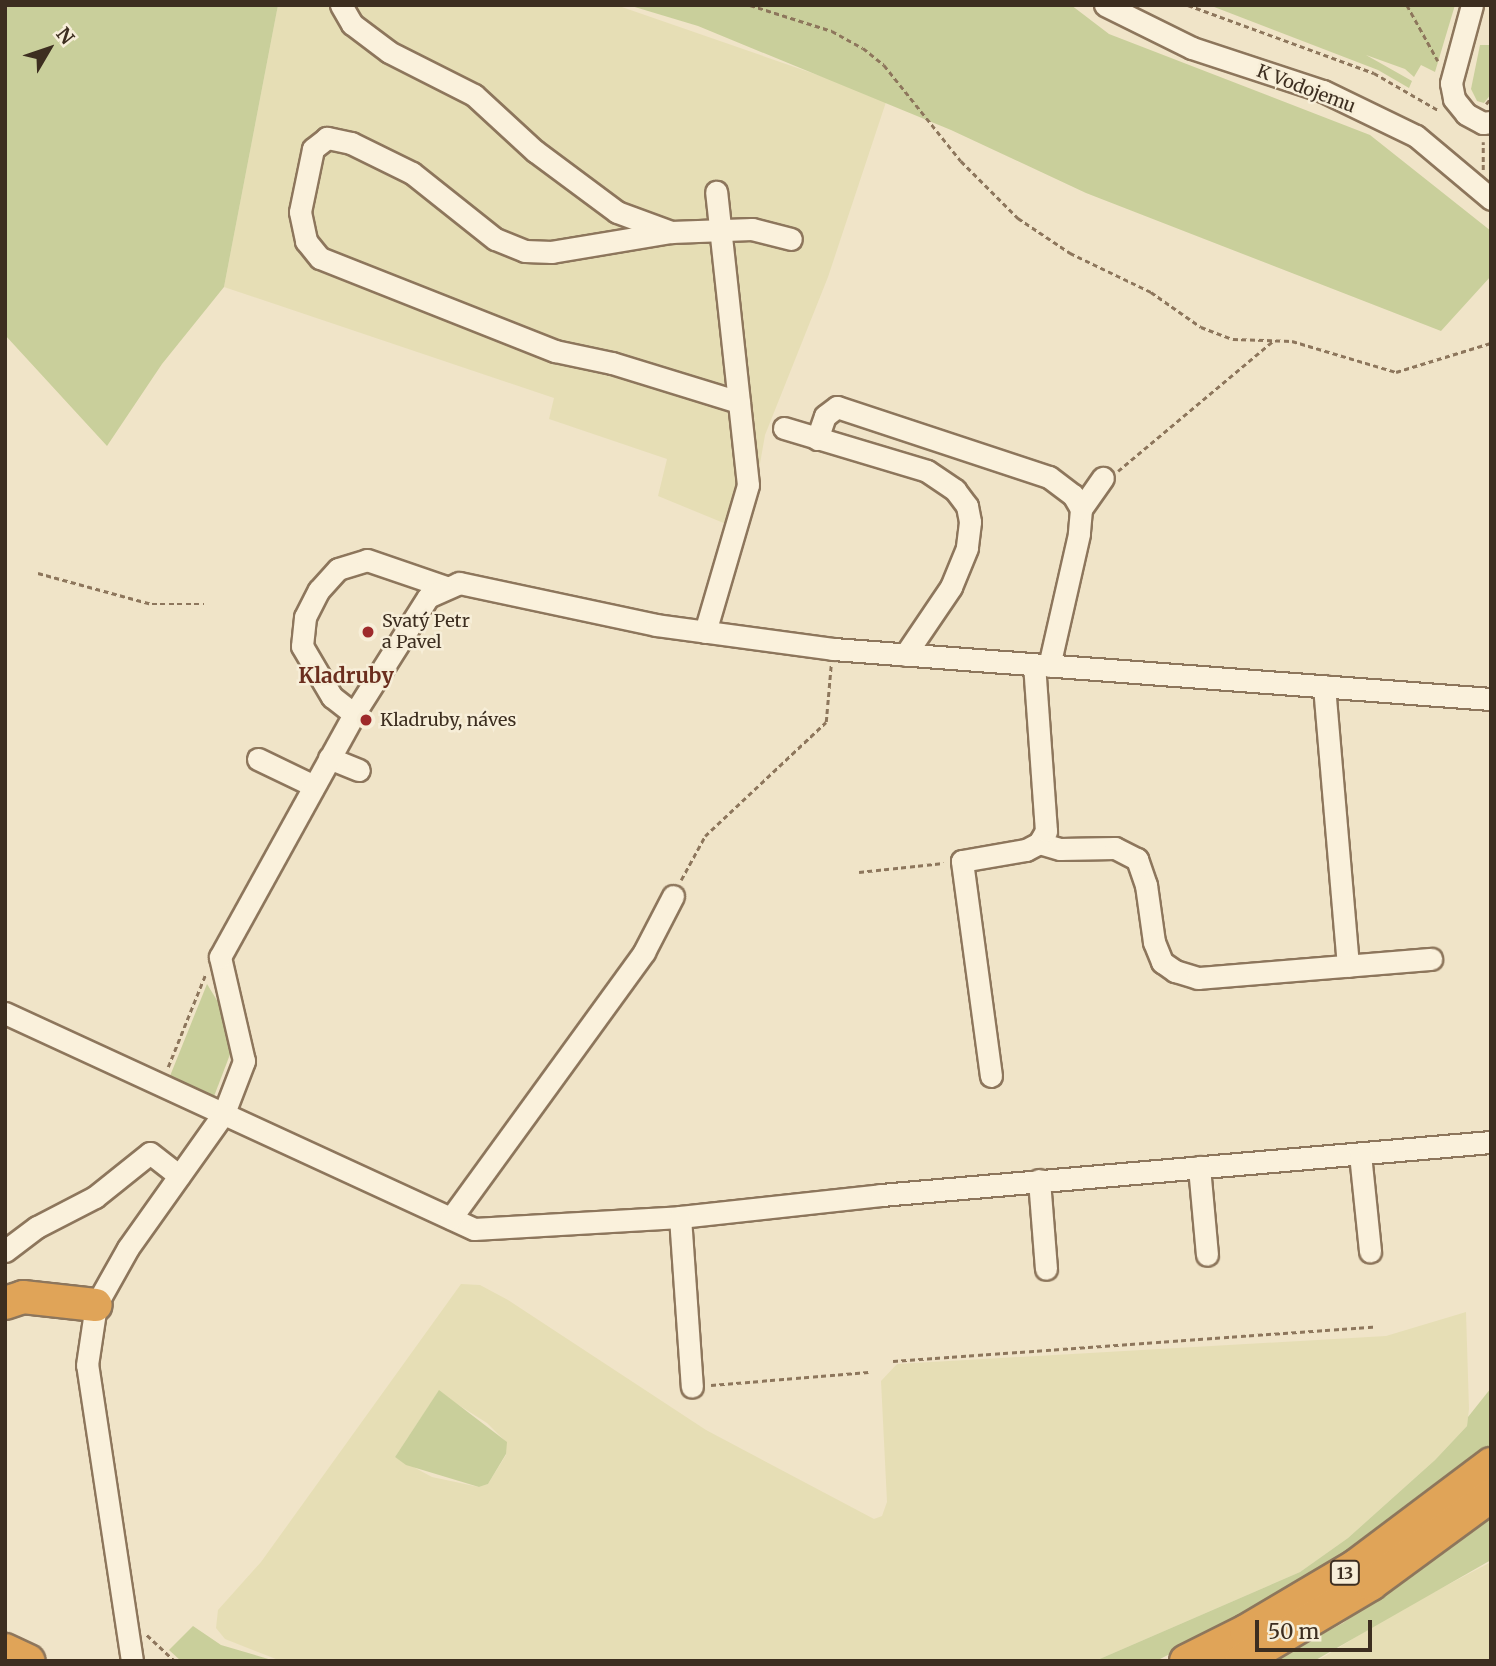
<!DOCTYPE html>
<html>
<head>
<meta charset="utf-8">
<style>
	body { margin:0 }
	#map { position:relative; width:1496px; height:1666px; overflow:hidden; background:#f0e4c8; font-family:Merriweather,serif }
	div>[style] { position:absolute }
	.farmland>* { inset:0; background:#e6deb5 }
	.green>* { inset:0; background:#c9cf9b }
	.path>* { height:2.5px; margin-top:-1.25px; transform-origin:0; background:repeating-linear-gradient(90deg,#8d765c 0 5px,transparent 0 8.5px) }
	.roads { filter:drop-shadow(2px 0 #8d765c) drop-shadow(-2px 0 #8d765c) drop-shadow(0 2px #8d765c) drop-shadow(0 -2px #8d765c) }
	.minor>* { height:21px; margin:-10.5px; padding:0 10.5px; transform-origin:10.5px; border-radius:10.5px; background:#faf1dc }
	.highway>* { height:32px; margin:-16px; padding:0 16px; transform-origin:16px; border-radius:16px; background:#e0a458 }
	.dots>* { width:19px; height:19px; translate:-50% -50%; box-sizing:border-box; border:4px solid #f7eed8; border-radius:50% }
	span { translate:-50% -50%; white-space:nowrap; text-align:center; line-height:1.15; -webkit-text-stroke:5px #f7eed8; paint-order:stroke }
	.shield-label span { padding:2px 5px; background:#f7eed8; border:2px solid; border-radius:5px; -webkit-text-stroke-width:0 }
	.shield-label { font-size:16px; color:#3d2e20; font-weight:700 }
	.street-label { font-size:18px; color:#3d2e20 }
	.poi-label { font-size:18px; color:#3d2e20 }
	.left { translate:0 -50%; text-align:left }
	.quarter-label { font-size:21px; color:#6b2e1e; font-weight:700 }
	.frame { position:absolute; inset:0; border:7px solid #3d2e20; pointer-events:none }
	.north { position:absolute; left:14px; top:14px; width:70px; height:70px; -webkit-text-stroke:5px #f7eed8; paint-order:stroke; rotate:51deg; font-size:19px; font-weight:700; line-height:28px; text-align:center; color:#3d2e20 }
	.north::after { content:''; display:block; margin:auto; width:24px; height:32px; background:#3d2e20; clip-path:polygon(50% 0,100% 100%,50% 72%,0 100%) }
	.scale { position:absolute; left:1255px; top:1620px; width:117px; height:32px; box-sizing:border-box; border:4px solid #3d2e20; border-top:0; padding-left:9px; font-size:21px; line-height:24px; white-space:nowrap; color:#3d2e20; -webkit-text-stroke:5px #f7eed8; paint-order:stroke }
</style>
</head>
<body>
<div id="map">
	<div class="farmland">
		<i style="clip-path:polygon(278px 5px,616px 5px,887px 99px,828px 277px,765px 435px,748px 533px,658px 496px,667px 459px,549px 419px,554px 398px,224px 287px)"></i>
		<i style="clip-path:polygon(evenodd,461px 1284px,480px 1285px,508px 1300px,706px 1430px,874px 1519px,882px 1516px,887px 1502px,881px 1381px,897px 1364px,1386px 1336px,1466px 1312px,1469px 1409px,1467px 1426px,1435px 1460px,1348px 1538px,1300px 1572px,1095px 1661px,281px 1661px,225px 1639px,216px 1628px,218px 1610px,261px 1562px,461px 1284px,438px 1392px,487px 1423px,506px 1442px,506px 1455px,488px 1484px,479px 1487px,432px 1477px,395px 1457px,438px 1392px)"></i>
		<i style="clip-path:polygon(1491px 1562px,1491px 1661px,1317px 1661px,1398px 1611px)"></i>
	</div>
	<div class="green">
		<i style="clip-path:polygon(5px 5px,278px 5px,224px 287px,162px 364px,107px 446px,5px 335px)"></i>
		<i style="clip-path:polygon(628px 5px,1071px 5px,1109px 34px,1370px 135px,1491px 231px,1491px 276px,1441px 331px,1086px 193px,951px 130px,698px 26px)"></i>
		<i style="clip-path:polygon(1209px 5px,1393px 6px,1455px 5px,1435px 72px,1421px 65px,1414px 77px,1405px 69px,1366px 55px,1412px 81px,1409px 88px,1378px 70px)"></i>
		<i style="clip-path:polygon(1480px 45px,1491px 45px,1491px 94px,1484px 103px,1477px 101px,1471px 89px)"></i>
		<i style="clip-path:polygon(207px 984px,226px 1015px,234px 1044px,213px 1099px,170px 1076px)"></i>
		<i style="clip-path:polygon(1491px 1388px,1491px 1446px,1348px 1557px,1262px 1608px,1156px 1661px,1095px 1661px,1300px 1572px,1348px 1538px,1435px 1460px,1467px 1426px,1468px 1417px)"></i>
		<i style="clip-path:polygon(439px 1390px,507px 1442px,506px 1454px,488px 1484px,479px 1487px,406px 1465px,395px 1457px)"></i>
		<i style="clip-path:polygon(1491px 1515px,1491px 1560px,1314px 1661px,1272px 1661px,1343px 1623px)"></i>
		<i style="clip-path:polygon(193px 1626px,221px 1645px,275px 1661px,181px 1661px,169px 1650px)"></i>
	</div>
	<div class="path">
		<i style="left:750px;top:5px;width:86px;rotate:17.6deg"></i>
		<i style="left:832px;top:31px;width:35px;rotate:29deg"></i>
		<i style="left:863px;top:48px;width:27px;rotate:39deg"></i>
		<i style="left:884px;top:65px;width:123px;rotate:51.3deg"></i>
		<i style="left:961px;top:161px;width:81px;rotate:45deg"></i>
		<i style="left:1018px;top:218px;width:63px;rotate:33.9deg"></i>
		<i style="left:1070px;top:253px;width:90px;rotate:25.7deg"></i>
		<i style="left:1151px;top:292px;width:61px;rotate:35deg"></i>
		<i style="left:1201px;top:327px;width:34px;rotate:21deg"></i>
		<i style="left:1233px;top:339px;width:59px;rotate:1.9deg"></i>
		<i style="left:1292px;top:341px;width:109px;rotate:16.6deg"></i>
		<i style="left:1396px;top:372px;width:99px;rotate:-17deg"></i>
		<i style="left:1188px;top:5px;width:198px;rotate:20.1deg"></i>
		<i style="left:1374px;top:73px;width:74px;rotate:30deg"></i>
		<i style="left:1407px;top:5px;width:64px;rotate:61deg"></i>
		<i style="left:1486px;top:104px;width:8px;rotate:-50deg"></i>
		<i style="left:1483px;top:170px;width:28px;rotate:-90deg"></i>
		<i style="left:1118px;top:471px;width:202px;rotate:-40deg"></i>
		<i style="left:38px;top:573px;width:118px;rotate:15.2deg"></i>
		<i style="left:152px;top:604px;width:52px"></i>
		<i style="left:859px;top:872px;width:85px;rotate:-6deg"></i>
		<i style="left:681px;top:880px;width:50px;rotate:-61.4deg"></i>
		<i style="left:705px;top:836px;width:166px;rotate:-43.3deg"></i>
		<i style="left:826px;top:722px;width:57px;rotate:-85deg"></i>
		<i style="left:168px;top:1067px;width:101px;rotate:-68deg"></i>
		<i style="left:893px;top:1361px;width:484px;rotate:-4.1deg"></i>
		<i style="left:711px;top:1385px;width:158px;rotate:-4.7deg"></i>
		<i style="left:147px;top:1635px;width:38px;rotate:43deg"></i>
	</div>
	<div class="roads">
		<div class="minor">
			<i style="left:341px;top:5px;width:22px;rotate:60deg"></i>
			<i style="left:352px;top:24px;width:46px;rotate:37.1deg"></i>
			<i style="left:389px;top:52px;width:95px;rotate:26.8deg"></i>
			<i style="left:474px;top:95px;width:83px;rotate:42.6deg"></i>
			<i style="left:535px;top:151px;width:102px;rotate:36.6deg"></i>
			<i style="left:617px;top:212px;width:58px;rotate:20.3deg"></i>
			<i style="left:671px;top:232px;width:81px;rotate:-2.1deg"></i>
			<i style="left:752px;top:229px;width:40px;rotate:14.4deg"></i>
			<i style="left:1105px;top:5px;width:97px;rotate:26.3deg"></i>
			<i style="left:1192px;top:48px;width:138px;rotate:18.2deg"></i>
			<i style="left:1323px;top:91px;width:103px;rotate:25.8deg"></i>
			<i style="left:1416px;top:136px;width:98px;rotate:40deg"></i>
			<i style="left:1472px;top:5px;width:81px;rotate:105.1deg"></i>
			<i style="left:1451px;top:83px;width:16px;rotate:79deg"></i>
			<i style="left:1454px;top:99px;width:19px;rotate:51deg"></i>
			<i style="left:1466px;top:114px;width:19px;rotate:28deg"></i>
			<i style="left:1483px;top:123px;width:8px;rotate:-7deg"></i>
			<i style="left:671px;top:232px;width:121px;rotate:170.5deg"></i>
			<i style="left:552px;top:252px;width:27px;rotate:-178deg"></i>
			<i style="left:525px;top:251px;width:32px;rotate:-158deg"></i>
			<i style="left:495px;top:239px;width:106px;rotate:-141.5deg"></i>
			<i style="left:412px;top:173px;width:68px;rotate:-153.8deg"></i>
			<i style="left:351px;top:143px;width:25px;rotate:-168deg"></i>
			<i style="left:327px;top:138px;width:18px;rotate:142deg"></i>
			<i style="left:313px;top:149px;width:64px;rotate:101.7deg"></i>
			<i style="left:300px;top:212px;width:30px;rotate:78deg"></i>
			<i style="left:306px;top:241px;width:22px;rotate:51deg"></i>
			<i style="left:320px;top:258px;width:253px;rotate:21.6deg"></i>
			<i style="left:555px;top:351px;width:58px;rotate:11.9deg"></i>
			<i style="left:612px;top:363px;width:133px;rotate:17.1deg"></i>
			<i style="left:784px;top:428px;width:149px;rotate:16.7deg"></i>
			<i style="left:927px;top:471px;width:34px;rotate:34deg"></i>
			<i style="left:955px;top:490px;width:20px;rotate:53deg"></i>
			<i style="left:967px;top:506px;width:16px;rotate:79deg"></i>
			<i style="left:970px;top:522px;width:26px;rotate:97deg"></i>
			<i style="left:967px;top:548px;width:42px;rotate:112.3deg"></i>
			<i style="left:951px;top:587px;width:82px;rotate:124.1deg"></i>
			<i style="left:817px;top:439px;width:24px;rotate:-71deg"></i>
			<i style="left:825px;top:416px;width:15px;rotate:-37deg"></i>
			<i style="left:837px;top:407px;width:223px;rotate:18.3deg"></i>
			<i style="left:1049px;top:477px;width:30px;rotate:37deg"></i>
			<i style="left:1073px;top:495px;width:16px;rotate:60deg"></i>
			<i style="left:1081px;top:509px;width:25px;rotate:95deg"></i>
			<i style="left:1079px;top:534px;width:135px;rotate:102.8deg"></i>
			<i style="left:1081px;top:509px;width:38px;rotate:-55deg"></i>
			<i style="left:705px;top:632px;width:153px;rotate:-73.7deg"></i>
			<i style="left:748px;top:485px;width:295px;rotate:-96.2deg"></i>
			<i style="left:1324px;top:686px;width:281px;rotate:85.1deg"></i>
			<i style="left:354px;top:714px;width:28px;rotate:-142deg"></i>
			<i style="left:332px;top:697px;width:59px;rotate:-120.5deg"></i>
			<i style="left:302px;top:646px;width:29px;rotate:-84deg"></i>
			<i style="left:305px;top:617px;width:30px;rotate:-63deg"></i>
			<i style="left:319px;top:590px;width:28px;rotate:-48deg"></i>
			<i style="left:338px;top:569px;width:30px;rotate:-17deg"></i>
			<i style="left:367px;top:560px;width:83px;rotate:18.9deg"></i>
			<i style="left:329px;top:758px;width:32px;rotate:22deg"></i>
			<i style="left:258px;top:759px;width:62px;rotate:25.7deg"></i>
			<i style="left:1039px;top:843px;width:22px;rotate:16deg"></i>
			<i style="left:1060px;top:849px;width:55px;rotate:-1deg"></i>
			<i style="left:1115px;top:848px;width:25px;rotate:27deg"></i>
			<i style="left:1137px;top:859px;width:28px;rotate:71deg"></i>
			<i style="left:1146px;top:885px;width:58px;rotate:82deg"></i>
			<i style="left:1154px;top:942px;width:22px;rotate:68deg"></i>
			<i style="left:1162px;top:962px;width:16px;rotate:35deg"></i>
			<i style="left:1175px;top:971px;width:24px;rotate:17deg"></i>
			<i style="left:1198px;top:978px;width:234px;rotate:-4.7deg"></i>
			<i style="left:5px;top:1013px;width:516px;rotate:24.73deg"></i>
			<i style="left:474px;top:1229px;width:206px;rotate:-3.3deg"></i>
			<i style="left:680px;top:1217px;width:202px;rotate:-6.2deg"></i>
			<i style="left:881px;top:1195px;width:612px;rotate:-4.97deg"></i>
			<i style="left:991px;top:1076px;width:217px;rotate:-97.7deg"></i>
			<i style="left:962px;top:861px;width:65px;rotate:-9.8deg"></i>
			<i style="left:1026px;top:850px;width:15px;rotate:-28deg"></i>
			<i style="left:1039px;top:843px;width:14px;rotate:-60deg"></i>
			<i style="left:1046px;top:831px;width:166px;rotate:-94.1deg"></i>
			<i style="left:1360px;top:1154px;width:98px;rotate:84.1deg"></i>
			<i style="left:1199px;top:1167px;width:88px;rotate:84.8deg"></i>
			<i style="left:1039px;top:1180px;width:89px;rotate:85.5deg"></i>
			<i style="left:680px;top:1217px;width:170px;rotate:86deg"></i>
			<i style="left:451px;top:1218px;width:329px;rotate:-54deg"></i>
			<i style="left:644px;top:952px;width:63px;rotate:-62.6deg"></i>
			<i style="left:5px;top:1251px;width:40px;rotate:-37deg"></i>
			<i style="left:37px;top:1227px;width:65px;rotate:-27.3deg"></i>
			<i style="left:95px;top:1197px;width:70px;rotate:-38.7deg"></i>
			<i style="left:150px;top:1153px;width:37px;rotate:38deg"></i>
			<i style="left:132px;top:1661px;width:299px;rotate:-98.6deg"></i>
			<i style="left:87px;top:1365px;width:61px;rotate:-81.5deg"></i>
			<i style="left:96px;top:1305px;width:65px;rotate:-60.7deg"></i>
			<i style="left:128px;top:1248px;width:166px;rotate:-54.6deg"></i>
			<i style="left:224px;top:1113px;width:56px;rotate:-69deg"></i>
			<i style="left:244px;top:1061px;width:107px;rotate:-103deg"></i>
			<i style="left:220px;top:957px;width:277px;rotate:-61.1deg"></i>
			<i style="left:354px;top:714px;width:138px;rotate:-57.7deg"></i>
			<i style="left:428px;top:597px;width:34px;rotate:-24deg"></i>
			<i style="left:459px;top:583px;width:201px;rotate:12deg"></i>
			<i style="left:656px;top:625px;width:179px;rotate:7.7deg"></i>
			<i style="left:833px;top:649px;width:660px;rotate:4.35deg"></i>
		</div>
		<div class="highway">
			<i style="left:5px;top:1303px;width:19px;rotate:-18deg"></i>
			<i style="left:23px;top:1297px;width:73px;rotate:6.3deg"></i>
			<i style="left:5px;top:1650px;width:26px;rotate:25deg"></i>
			<i style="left:1186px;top:1661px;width:67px;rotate:-26.6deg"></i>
			<i style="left:1246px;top:1631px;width:129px;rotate:-30.7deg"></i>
			<i style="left:1357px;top:1565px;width:168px;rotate:-37deg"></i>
			<i style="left:1241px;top:1661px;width:151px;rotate:-30.6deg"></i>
			<i style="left:1371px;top:1584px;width:149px;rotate:-36.3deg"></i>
		</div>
	</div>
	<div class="dots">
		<i style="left:368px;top:632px;background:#9e2a2b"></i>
		<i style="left:366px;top:720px;background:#9e2a2b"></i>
	</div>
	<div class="shield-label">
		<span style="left:1345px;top:1573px">13</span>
	</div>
	<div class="street-label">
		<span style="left:1306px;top:89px;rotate:21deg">K Vodojemu</span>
	</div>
	<div class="poi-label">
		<span class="left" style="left:382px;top:632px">Svatý Petr<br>a Pavel</span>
		<span class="left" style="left:380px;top:720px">Kladruby, náves</span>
	</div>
	<div class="quarter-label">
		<span style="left:346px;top:676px">Kladruby</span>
	</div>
	<div class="frame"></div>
	<div class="north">N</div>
	<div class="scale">50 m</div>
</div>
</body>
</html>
